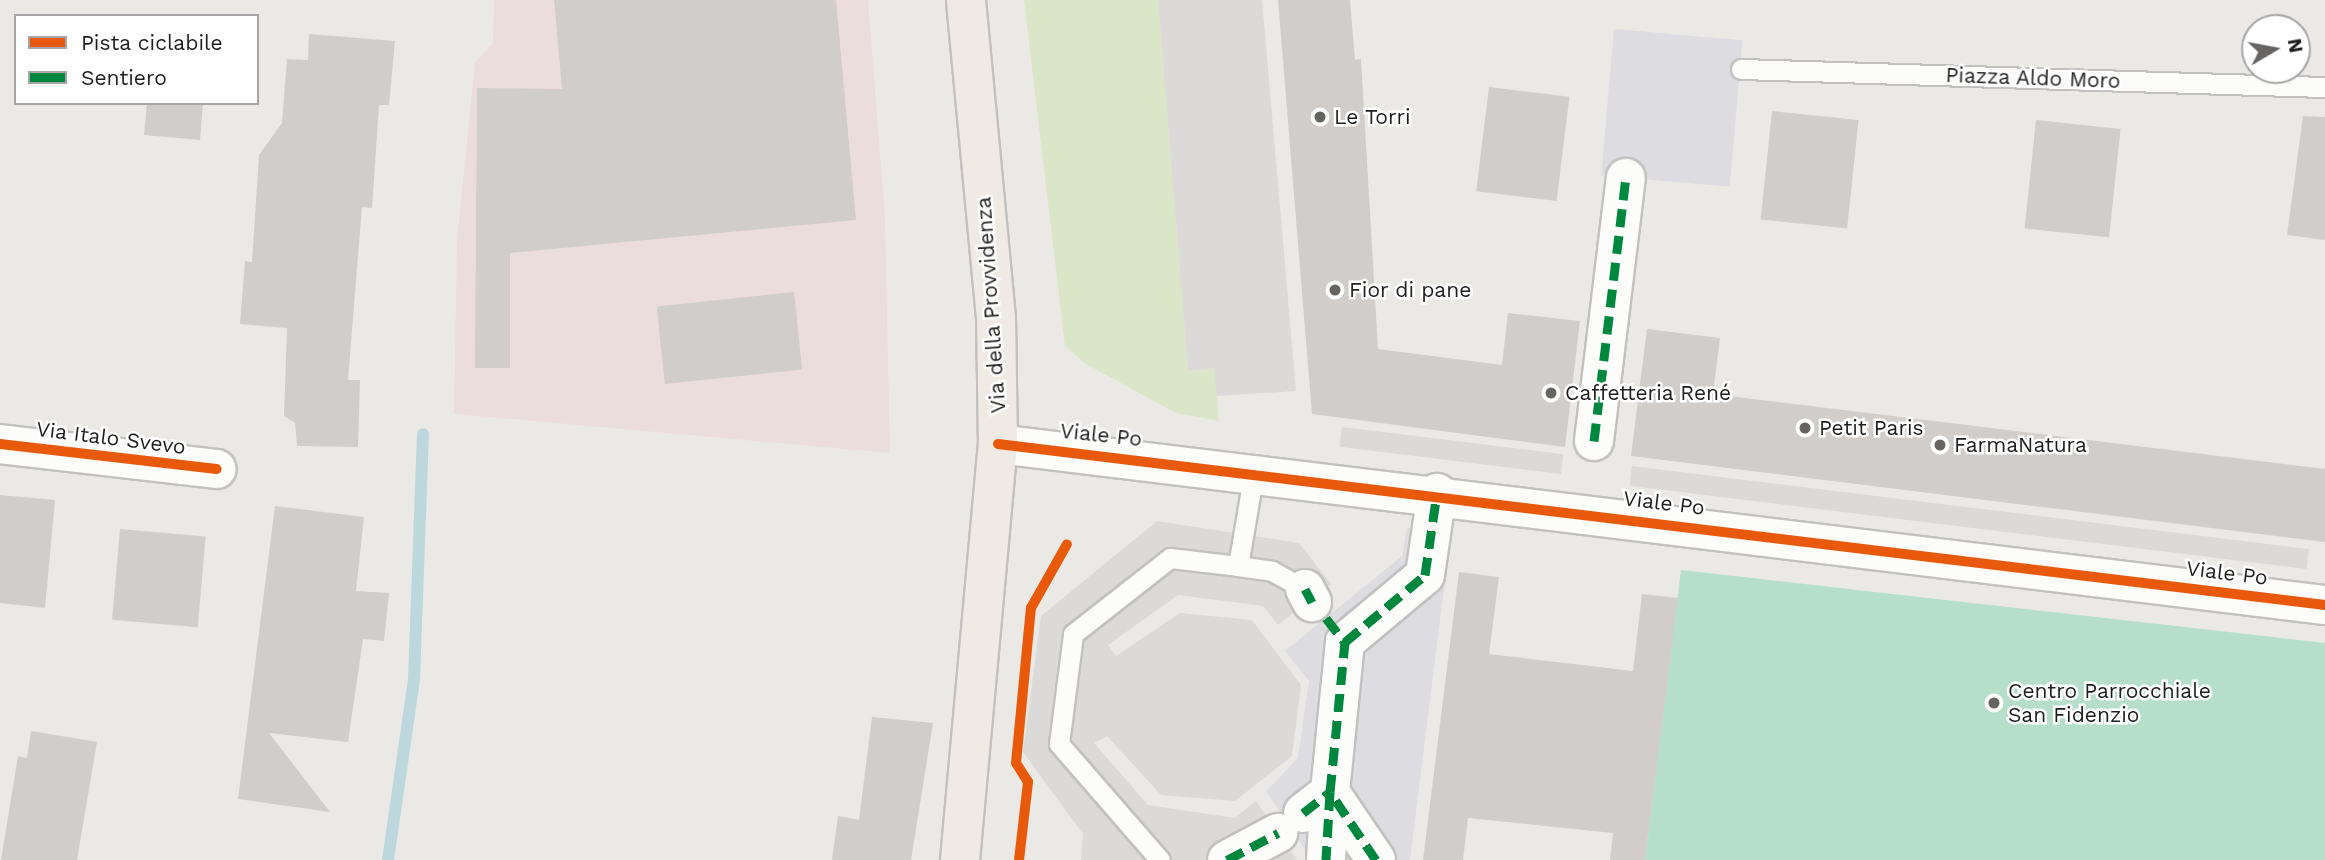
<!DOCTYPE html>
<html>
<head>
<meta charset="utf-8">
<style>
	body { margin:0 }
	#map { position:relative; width:2325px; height:860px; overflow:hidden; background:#ebe9e6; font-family:"Work Sans",sans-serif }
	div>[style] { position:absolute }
	.commercial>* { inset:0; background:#ecdddd }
	.grass>* { inset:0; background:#dae6c7 }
	.pitch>* { inset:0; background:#b5dfca }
	.parking>* { inset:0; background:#dbdad9; transform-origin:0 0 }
	.plaza>* { inset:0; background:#dddce0; transform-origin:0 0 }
	.stream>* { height:12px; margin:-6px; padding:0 6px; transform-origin:6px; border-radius:6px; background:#bcd8dc }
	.building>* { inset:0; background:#d0cdcb; transform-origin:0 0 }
	.roads { filter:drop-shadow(2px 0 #c2c1c0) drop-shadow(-2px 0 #c2c1c0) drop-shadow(0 2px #c2c1c0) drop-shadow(0 -2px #c2c1c0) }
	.lane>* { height:19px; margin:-9.5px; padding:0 9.5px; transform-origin:9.5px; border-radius:9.5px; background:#fcfcfb }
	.street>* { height:38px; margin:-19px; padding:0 19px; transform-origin:19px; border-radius:19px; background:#fcfcfb }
	.primary>* { height:38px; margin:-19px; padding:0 19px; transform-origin:19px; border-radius:19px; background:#efeae4 }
	.quiet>* { height:9px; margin-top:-4.5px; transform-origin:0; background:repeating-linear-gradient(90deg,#00873e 0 18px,transparent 0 27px) }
	.cycleway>* { height:10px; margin:-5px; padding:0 5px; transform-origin:5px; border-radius:5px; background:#e8590c }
	.dots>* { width:19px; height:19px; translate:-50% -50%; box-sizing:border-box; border:4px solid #fff; border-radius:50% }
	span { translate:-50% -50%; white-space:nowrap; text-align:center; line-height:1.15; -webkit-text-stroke:5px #fff; paint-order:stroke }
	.street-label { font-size:21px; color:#1d1d1d }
	.poi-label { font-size:21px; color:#1d1d1d }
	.left { translate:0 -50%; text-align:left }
	.legend { position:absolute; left:14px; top:14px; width:245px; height:91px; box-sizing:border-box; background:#fff; border:2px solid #a5a5a5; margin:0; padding:9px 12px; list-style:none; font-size:21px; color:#1d1d1d }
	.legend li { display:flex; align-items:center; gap:14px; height:35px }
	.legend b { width:35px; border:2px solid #a5a5a5 }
	.north { position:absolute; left:2241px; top:14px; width:70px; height:70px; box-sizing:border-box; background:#fff; border:2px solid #a5a5a5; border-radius:50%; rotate:80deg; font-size:19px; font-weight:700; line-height:28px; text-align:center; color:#1d1d1d }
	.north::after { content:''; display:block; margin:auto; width:24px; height:32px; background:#656463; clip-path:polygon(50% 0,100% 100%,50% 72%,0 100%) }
</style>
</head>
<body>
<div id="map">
	<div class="commercial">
		<i style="clip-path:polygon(494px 0,868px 0,885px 217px,890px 453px,454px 414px,457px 240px,475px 62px,493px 43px)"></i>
	</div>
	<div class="grass">
		<i style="clip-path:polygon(1024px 0,1158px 0,1188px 371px,1215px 368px,1219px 421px,1176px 413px,1086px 364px,1065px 346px)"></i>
	</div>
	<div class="pitch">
		<i style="clip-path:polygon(1681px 570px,2325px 643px,2325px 860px,1645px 860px)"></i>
	</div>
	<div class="parking">
		<i style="clip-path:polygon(1158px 0,1262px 0,1296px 391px,1217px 396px,1214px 368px,1188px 371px)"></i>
		<i style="left:1342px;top:427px;width:223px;height:20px;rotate:7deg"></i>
		<i style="left:1632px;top:466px;width:682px;height:20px;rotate:7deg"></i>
		<i style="clip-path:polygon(1157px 521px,1299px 543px,1331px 584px,1278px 625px,1263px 606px,1178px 595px,1108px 645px,1116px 656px,1180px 613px,1252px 620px,1301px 685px,1292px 756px,1235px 801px,1161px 795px,1107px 736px,1094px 743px,1148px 805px,1235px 818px,1256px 801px,1297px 860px,1081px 860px,1083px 834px,1023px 752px,1041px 616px)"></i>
	</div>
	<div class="plaza">
		<i style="left:1614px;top:29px;width:129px;height:147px;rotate:5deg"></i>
		<i style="clip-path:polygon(1407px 528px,1451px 532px,1410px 860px,1312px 860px,1266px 791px,1298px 758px,1309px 681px,1285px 651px,1402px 556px)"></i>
	</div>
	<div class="stream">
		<i style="left:388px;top:860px;width:183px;rotate:-81.8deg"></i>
		<i style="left:414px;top:679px;width:245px;rotate:-87.9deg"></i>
	</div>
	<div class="building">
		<i style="clip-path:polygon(554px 0,836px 0,856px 220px,510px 253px,510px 368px,475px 368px,477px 88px,562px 89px)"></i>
		<i style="clip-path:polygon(1278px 0,1350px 0,1355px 60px,1361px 59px,1378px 349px,1502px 365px,1508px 313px,1580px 321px,1565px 447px,1312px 414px)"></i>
		<i style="clip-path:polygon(309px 34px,395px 41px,389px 105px,379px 105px,372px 208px,362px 207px,348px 380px,360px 380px,358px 447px,297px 446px,295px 423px,284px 416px,287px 328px,240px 324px,245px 261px,252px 262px,259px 155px,282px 123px,287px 59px,308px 60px)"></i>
		<i style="left:1489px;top:87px;width:81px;height:105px;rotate:7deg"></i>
		<i style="clip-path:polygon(147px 103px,203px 103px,200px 140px,144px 135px)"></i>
		<i style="left:1772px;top:111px;width:87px;height:109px;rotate:6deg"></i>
		<i style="clip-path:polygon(2303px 116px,2325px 117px,2325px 240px,2287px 235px)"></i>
		<i style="left:2036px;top:120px;width:85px;height:109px;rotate:6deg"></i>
		<i style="left:794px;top:292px;width:78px;height:138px;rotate:84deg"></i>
		<i style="clip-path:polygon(1647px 329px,1720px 338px,1713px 394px,2325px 469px,2325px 542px,1631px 456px)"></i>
		<i style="clip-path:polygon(0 495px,55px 500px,45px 608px,0 603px)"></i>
		<i style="clip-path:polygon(275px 506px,364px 517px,356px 591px,389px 593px,384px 641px,363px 639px,348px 742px,269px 733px,330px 812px,238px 799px)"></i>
		<i style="left:120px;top:529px;width:86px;height:91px;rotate:5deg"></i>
		<i style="clip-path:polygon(1459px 572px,1499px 577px,1489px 654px,1633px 671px,1642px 594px,1678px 598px,1645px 860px,1610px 860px,1613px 833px,1468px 818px,1463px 860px,1423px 860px)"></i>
		<i style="clip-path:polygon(872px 717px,933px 723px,911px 860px,832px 860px,838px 816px,859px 820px)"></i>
		<i style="clip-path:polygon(31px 731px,97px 742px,77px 860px,1px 860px,18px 756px,27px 758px)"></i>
	</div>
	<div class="roads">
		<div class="lane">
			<i style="left:1741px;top:69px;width:584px;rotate:1.77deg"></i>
			<i style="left:1238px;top:566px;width:34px;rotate:8deg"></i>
			<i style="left:1272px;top:571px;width:38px;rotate:29deg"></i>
			<i style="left:1160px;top:860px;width:154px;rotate:-131deg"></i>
			<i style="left:1059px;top:744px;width:111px;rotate:-82.7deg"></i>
			<i style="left:1073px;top:634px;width:123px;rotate:-38.1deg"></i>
			<i style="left:1170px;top:558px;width:68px;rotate:6.7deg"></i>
			<i style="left:1238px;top:566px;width:96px;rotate:-80.4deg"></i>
		</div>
		<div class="street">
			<i style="left:1594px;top:441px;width:265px;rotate:-83.1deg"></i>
			<i style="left:0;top:444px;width:218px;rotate:6.6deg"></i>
			<i style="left:998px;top:444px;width:1337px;rotate:6.92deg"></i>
			<i style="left:1305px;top:589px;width:15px;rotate:62deg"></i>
			<i style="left:1303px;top:813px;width:34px;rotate:-38deg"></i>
			<i style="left:1330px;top:792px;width:68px;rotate:93.4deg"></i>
			<i style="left:1227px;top:860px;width:58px;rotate:-27.9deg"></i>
			<i style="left:1376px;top:860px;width:82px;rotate:-124.1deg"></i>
			<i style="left:1330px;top:792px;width:151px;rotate:-84.3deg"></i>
			<i style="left:1345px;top:642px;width:104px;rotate:-39.9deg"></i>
			<i style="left:1425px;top:575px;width:83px;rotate:-81.7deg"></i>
		</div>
		<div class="primary">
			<i style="left:960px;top:860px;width:418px;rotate:-84.8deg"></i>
			<i style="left:998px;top:444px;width:126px;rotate:-90.9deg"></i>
			<i style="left:996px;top:318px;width:319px;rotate:-95.4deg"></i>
		</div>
	</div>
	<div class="quiet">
		<i style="left:1594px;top:441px;width:265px;rotate:-83.1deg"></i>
		<i style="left:1305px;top:589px;width:15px;rotate:62deg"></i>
		<i style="left:1326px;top:618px;width:31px;rotate:52deg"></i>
		<i style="left:1303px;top:813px;width:34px;rotate:-38deg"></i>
		<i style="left:1330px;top:792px;width:68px;rotate:93.4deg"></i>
		<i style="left:1227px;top:860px;width:58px;rotate:-27.9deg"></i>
		<i style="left:1376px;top:860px;width:82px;rotate:-124.1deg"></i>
		<i style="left:1330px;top:792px;width:151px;rotate:-84.3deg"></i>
		<i style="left:1345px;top:642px;width:104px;rotate:-39.9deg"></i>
		<i style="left:1425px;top:575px;width:83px;rotate:-81.7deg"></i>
	</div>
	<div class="cycleway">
		<i style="left:0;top:444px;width:218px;rotate:6.6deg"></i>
		<i style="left:998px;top:444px;width:1337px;rotate:6.92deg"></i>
		<i style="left:1019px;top:860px;width:79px;rotate:-83.4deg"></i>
		<i style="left:1028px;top:782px;width:22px;rotate:-122deg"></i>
		<i style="left:1016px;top:763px;width:156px;rotate:-84.5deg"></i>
		<i style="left:1031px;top:608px;width:73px;rotate:-60.6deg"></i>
	</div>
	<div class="dots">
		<i style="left:1320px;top:117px;background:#656463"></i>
		<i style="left:1335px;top:290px;background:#656463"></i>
		<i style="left:1551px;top:393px;background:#656463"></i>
		<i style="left:1805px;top:428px;background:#656463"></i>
		<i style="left:1940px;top:445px;background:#656463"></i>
		<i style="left:1994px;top:703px;background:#656463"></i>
	</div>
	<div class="street-label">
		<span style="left:2033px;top:78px;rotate:2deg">Piazza Aldo Moro</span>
		<span style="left:991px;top:305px;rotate:-94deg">Via della Provvidenza</span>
		<span style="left:1101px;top:435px;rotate:6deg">Viale Po</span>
		<span style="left:111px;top:438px;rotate:7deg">Via Italo Svevo</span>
		<span style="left:1664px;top:503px;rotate:7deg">Viale Po</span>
		<span style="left:2227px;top:573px;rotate:7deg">Viale Po</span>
	</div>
	<div class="poi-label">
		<span class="left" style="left:1334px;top:117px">Le Torri</span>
		<span class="left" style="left:1349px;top:290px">Fior di pane</span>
		<span class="left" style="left:1565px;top:393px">Caffetteria René</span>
		<span class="left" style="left:1819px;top:428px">Petit Paris</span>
		<span class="left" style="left:1954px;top:445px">FarmaNatura</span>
		<span class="left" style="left:2008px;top:703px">Centro Parrocchiale<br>San Fidenzio</span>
	</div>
	<ul class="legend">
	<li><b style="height:9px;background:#e8590c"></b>Pista ciclabile</li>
	<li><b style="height:9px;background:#00873e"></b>Sentiero</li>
	</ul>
	<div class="north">N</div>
</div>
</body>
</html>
